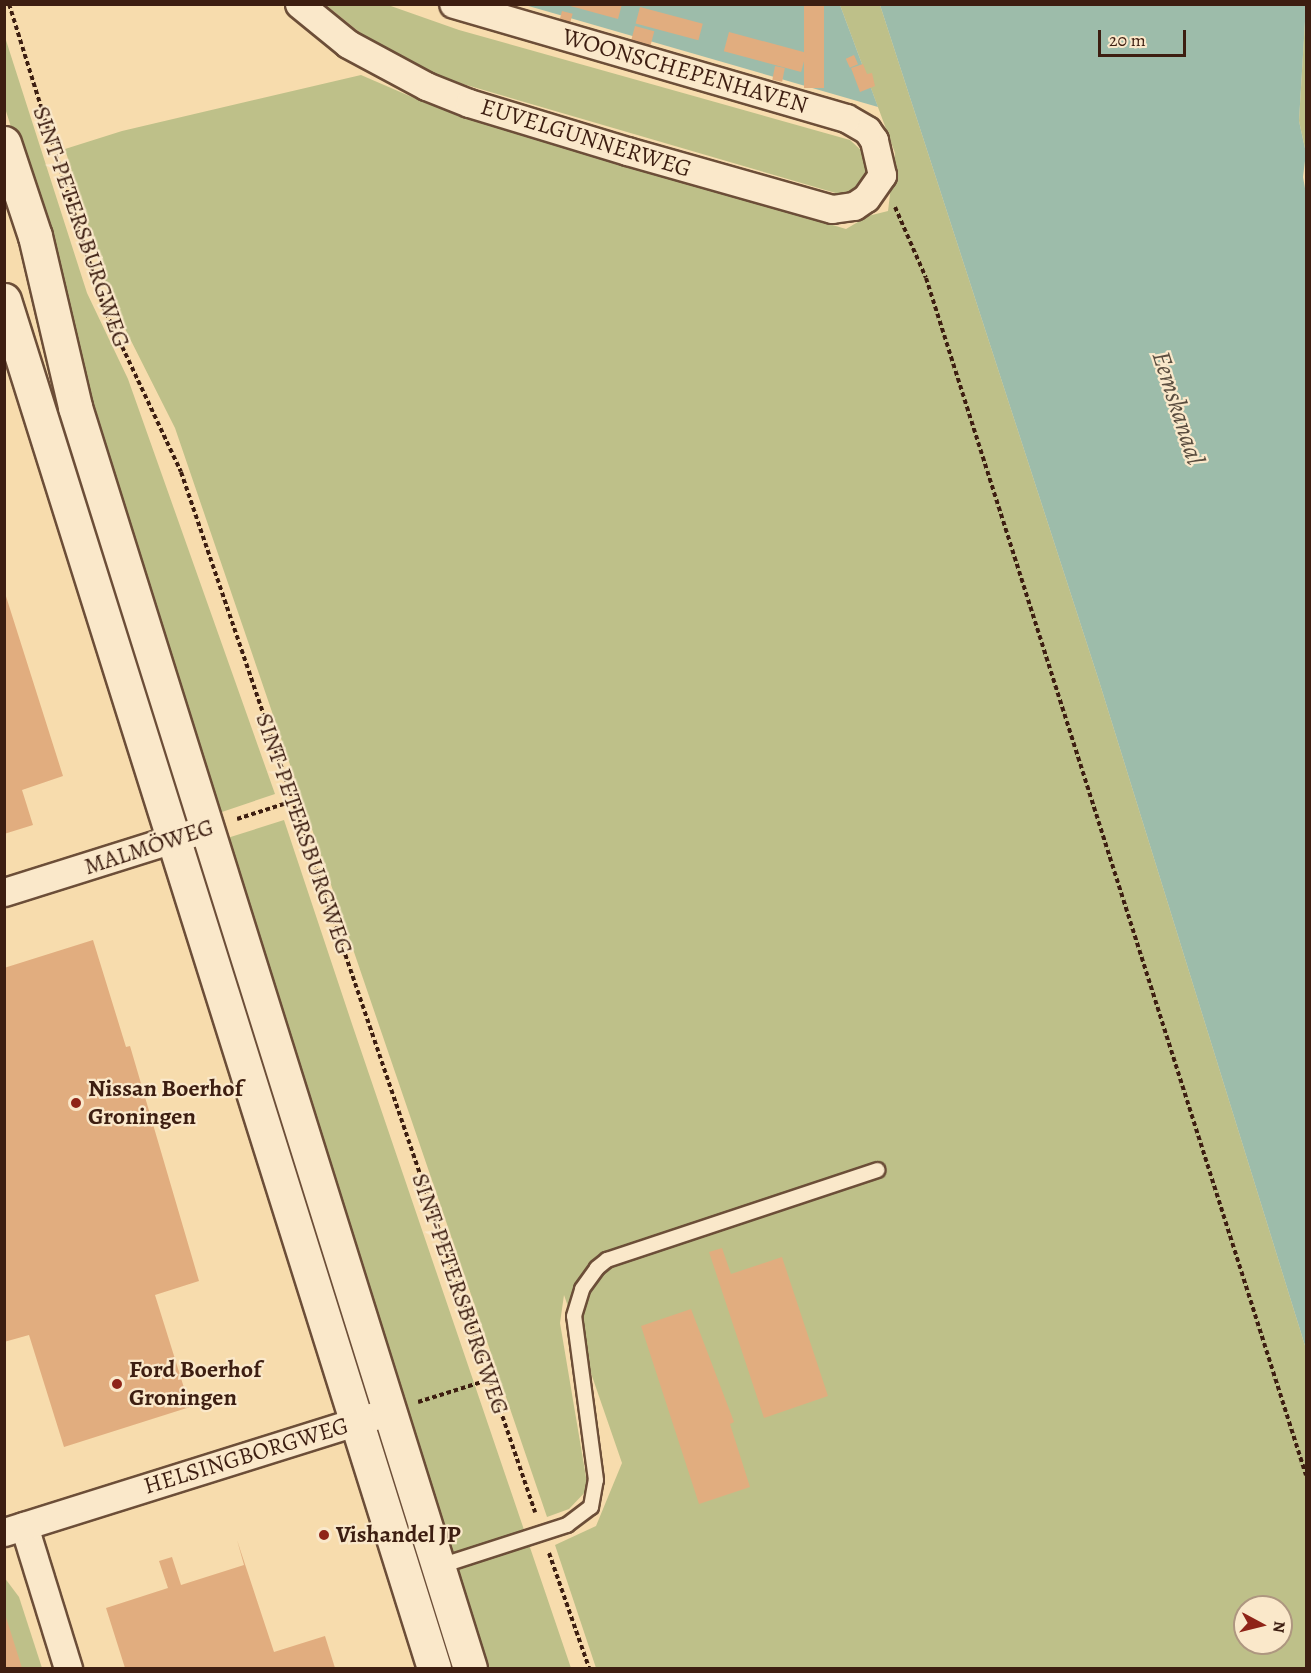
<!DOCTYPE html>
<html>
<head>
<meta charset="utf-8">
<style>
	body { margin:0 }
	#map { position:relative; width:1311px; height:1673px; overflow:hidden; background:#f7dcad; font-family:Alegreya,serif }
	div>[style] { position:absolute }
	.green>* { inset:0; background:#bec089 }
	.water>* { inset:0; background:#9dbcaa }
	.building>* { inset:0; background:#e1ad7f; transform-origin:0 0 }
	.path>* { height:4px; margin-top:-2px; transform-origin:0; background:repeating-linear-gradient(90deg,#3d1e11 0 4.5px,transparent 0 7.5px) }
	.roads { filter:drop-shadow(2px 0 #6c4e38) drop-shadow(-2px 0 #6c4e38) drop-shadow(0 2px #6c4e38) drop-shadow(0 -2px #6c4e38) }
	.service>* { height:14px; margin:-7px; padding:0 7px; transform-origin:7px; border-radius:7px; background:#fae8ca }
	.minor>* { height:27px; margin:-13.5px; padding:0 13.5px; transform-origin:13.5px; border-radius:13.5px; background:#fae8ca }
	.tertiary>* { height:33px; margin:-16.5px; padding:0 16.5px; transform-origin:16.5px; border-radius:16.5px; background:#fae8ca }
	.dots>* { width:16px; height:16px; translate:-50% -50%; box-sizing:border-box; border:3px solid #fae8ca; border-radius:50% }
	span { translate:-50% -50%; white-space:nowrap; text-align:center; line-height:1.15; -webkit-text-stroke:4.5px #fae8ca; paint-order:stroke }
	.street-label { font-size:24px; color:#3d1e11 }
	.poi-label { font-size:24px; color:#3d1e11; font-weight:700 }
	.left { translate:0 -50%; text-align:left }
	.water-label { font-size:26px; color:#5a4d3f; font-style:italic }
	.frame { position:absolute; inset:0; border:6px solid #3d1e11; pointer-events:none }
	.north { position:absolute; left:1233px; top:1595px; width:60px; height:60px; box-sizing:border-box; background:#fae8ca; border:2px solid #ae9780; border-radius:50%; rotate:97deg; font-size:16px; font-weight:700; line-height:24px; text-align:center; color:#3d1e11 }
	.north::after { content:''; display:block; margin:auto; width:21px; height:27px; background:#8f2418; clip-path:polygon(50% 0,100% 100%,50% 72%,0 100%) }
	.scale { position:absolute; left:1098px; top:30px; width:88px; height:27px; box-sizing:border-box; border:3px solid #3d1e11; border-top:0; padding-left:8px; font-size:18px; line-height:21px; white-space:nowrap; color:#3d1e11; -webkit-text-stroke:4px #fae8ca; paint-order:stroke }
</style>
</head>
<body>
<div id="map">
	<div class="green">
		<i style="clip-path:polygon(326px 5px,388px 5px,459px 30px,850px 140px,864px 153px,869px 168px,866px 180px,849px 195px,839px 194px,422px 72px,379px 48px)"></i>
		<i style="clip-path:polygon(evenodd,840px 5px,880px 5px,1099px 681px,1306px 1349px,1306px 1668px,596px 1668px,555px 1545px,596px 1526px,622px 1463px,564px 1295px,560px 1323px,588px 1489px,569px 1509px,547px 1517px,175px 428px,112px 303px,65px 149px,122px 131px,361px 75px,428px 104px,846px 229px,868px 216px,888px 211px,895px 153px,840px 5px,1245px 1607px,1281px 1607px,1281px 1643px,1245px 1643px,1245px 1607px)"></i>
		<i style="clip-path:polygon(1306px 5px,1306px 153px,1299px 121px)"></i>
		<i style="clip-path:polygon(4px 34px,87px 293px,128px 379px,275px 794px,213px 815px,86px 406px,57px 273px,5px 108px)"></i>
		<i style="clip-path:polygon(284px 820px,353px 1027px,571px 1668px,481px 1668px,221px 840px)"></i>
		<i style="clip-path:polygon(4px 1577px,19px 1597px,42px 1668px,5px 1668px)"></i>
	</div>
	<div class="water">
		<i style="clip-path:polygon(525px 5px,840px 5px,878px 107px)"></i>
		<i style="clip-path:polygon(880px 5px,1306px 5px,1299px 121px,1306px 153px,1303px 177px,1306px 194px,1306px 1349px,1099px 681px)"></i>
	</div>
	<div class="building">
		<i style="clip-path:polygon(563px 4px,622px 4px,618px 19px)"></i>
		<i style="left:804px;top:4px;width:20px;height:84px"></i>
		<i style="left:640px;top:7px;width:65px;height:17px;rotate:15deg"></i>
		<i style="left:562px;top:11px;width:11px;height:15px;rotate:15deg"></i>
		<i style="left:635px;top:26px;width:20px;height:16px;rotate:15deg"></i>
		<i style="left:729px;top:32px;width:80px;height:20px;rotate:15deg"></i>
		<i style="left:854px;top:55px;width:10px;height:9px;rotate:66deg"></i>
		<i style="clip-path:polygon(863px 64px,867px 74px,872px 73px,875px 86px,860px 92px,851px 68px)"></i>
		<i style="left:775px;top:66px;width:10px;height:14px;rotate:11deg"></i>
		<i style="clip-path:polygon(4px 590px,63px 776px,22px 790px,33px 825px,4px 834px)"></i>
		<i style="clip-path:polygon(93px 940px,126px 1047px,130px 1046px,199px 1281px,155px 1295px,190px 1407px,64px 1447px,29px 1335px,4px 1342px,4px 968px)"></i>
		<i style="clip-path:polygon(722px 1248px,731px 1274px,782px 1257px,828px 1396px,764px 1418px,709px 1252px)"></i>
		<i style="clip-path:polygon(691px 1309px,734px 1422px,730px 1424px,750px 1487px,699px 1504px,641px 1326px)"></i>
		<i style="clip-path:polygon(237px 1540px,274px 1652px,325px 1636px,335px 1668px,125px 1668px,106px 1608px,168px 1588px,159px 1561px,172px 1557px,181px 1585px,244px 1565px)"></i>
		<i style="clip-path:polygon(4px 1614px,5px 1614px,22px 1668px,4px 1668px)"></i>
	</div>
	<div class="path">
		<i style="left:9px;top:4px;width:316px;rotate:72.7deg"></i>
		<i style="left:103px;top:306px;width:183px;rotate:64.8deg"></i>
		<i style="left:181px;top:472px;width:1099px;rotate:71.2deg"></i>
		<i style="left:895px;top:207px;width:77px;rotate:66.4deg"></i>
		<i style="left:926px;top:278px;width:1256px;rotate:72.39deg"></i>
		<i style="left:237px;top:819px;width:59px;rotate:-17.8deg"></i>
		<i style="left:418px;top:1402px;width:73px;rotate:-17.4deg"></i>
		<i style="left:549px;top:1553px;width:122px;rotate:70.8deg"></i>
	</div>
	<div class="roads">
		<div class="service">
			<i style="left:437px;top:1567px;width:137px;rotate:-17.9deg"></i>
			<i style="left:567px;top:1525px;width:30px;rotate:-37deg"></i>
			<i style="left:591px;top:1507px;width:27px;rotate:-80deg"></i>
			<i style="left:596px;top:1480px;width:165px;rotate:-97.6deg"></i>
			<i style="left:574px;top:1316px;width:28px;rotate:-73deg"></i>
			<i style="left:582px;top:1289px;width:26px;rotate:-54deg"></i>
			<i style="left:597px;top:1268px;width:13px;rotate:-39deg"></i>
			<i style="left:607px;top:1260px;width:285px;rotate:-18.4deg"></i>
		</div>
		<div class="minor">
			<i style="left:299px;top:4px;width:63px;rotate:39.2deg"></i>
			<i style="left:348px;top:44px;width:89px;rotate:28.3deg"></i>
			<i style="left:426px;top:86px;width:46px;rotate:21.6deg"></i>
			<i style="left:469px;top:103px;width:165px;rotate:16.9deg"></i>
			<i style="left:627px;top:151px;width:213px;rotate:15.8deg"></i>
			<i style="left:832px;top:209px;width:22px;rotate:-8deg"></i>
			<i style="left:854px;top:206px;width:14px;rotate:-34deg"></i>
			<i style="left:866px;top:198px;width:28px;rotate:-55deg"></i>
			<i style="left:882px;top:175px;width:36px;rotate:-103deg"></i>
			<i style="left:874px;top:140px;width:12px;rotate:-125deg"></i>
			<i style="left:867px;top:130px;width:24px;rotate:-150deg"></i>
			<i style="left:846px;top:118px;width:409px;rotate:-163.8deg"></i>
			<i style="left:4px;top:892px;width:214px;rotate:-17.4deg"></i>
			<i style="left:24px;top:1526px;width:149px;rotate:72.8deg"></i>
			<i style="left:4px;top:1532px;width:405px;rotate:-17.4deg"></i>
		</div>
		<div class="tertiary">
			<i style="left:4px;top:143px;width:98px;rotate:71.6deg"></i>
			<i style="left:35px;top:236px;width:176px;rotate:76.8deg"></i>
			<i style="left:75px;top:407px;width:1321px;rotate:72.61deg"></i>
			<i style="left:4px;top:300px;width:1434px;rotate:72.55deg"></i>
		</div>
	</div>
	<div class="dots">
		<i style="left:76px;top:1103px;background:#8f2418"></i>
		<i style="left:117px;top:1384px;background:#8f2418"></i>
		<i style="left:324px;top:1535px;background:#8f2418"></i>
	</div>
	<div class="street-label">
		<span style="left:685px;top:71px;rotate:16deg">WOONSCHEPENHAVEN</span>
		<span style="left:586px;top:138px;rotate:17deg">EUVELGUNNERWEG</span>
		<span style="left:81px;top:227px;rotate:71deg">SINT-PETERSBURGWEG</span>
		<span style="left:304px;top:834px;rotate:71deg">SINT-PETERSBURGWEG</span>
		<span style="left:149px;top:847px;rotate:-18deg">MALMÖWEG</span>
		<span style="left:460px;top:1294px;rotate:71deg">SINT-PETERSBURGWEG</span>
		<span style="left:246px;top:1456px;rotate:-17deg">HELSINGBORGWEG</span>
	</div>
	<div class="poi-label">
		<span class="left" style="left:88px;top:1103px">Nissan Boerhof<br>Groningen</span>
		<span class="left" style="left:129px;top:1384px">Ford Boerhof<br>Groningen</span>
		<span class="left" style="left:336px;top:1535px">Vishandel JP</span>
	</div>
	<div class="water-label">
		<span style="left:1178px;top:408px;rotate:72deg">Eemskanaal</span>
	</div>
	<div class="frame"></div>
	<div class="north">N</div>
	<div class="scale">20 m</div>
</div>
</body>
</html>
